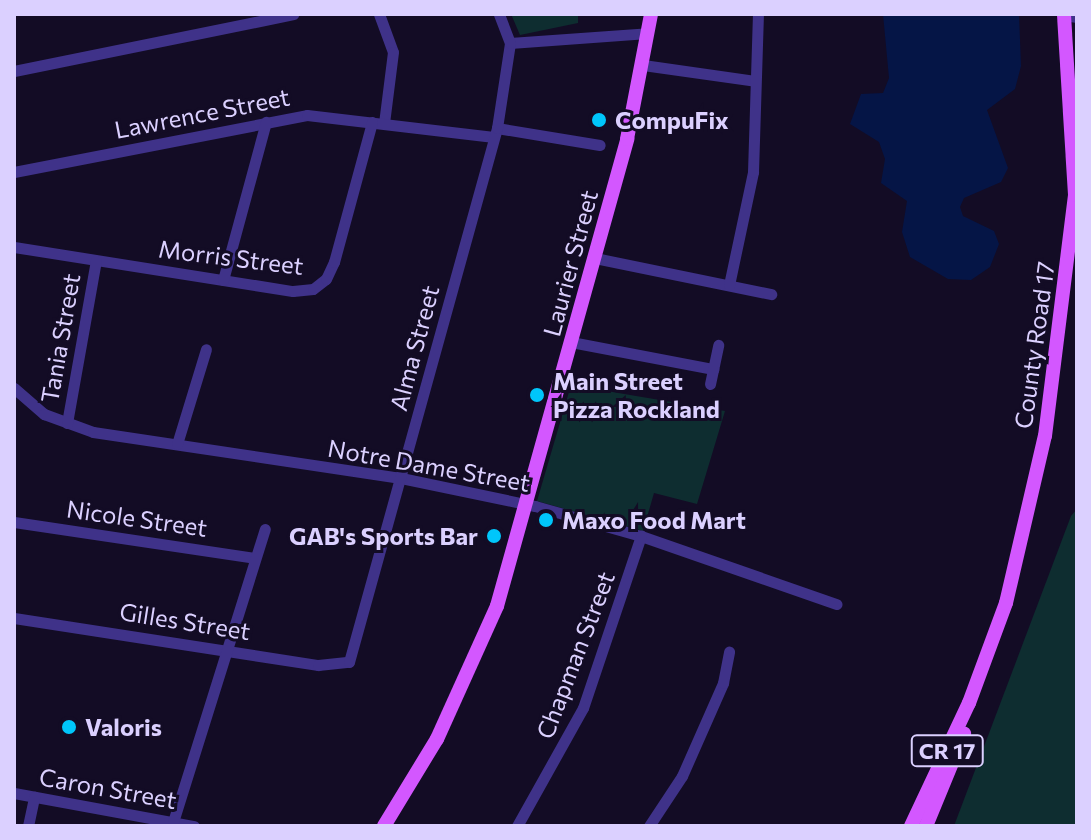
<!DOCTYPE html>
<html>
<head>
<meta charset="utf-8">
<style>
	body { margin:0 }
	#map { position:relative; width:1091px; height:840px; overflow:hidden; background:#130c25; font-family:Commissioner,sans-serif }
	div>[style] { position:absolute }
	.green>* { inset:0; background:#0e2d30 }
	.water>* { inset:0; background:#051546 }
	.minor>* { height:11px; margin:-5.5px; padding:0 5.5px; transform-origin:5.5px; border-radius:5.5px; background:#3f3289 }
	.major>* { height:14px; margin:-7px; padding:0 7px; transform-origin:7px; border-radius:7px; background:#d357ff }
	.dots>* { width:22px; height:22px; translate:-50% -50%; box-sizing:border-box; border:4px solid #130c25; border-radius:50% }
	span { translate:-50% -50%; white-space:nowrap; text-align:center; line-height:1.15; -webkit-text-stroke:6px #130c25; paint-order:stroke }
	.shield-label span { padding:2px 6px; background:#130c25; border:2px solid; border-radius:6px; -webkit-text-stroke-width:0 }
	.shield-label { font-size:22px; color:#dbd0ff; font-weight:700 }
	.street-label { font-size:24px; color:#dbd0ff }
	.poi-label { font-size:24px; color:#dbd0ff; font-weight:700 }
	.left { translate:0 -50%; text-align:left }
	.right { translate:-100% -50%; text-align:right }
	.frame { position:absolute; inset:0; border:16px solid #dbd0ff; pointer-events:none }
</style>
</head>
<body>
<div id="map">
	<div class="green">
		<i style="clip-path:polygon(511px 14px,578px 14px,578px 23px,520px 35px)"></i>
		<i style="clip-path:polygon(571px 385px,725px 411px,697px 504px,654px 493px,643px 531px,537px 501px)"></i>
		<i style="clip-path:polygon(1077px 509px,1077px 826px,954px 826px,1071px 516px)"></i>
	</div>
	<div class="water">
		<i style="clip-path:polygon(883px 14px,1019px 14px,1021px 66px,1015px 89px,987px 110px,1008px 168px,1001px 182px,964px 198px,960px 207px,963px 216px,994px 231px,999px 244px,990px 267px,971px 280px,948px 279px,910px 257px,902px 232px,907px 201px,881px 183px,885px 159px,879px 142px,850px 124px,861px 94px,883px 93px,889px 78px)"></i>
	</div>
	<div class="minor">
		<i style="left:379px;top:14px;width:40px;rotate:69.8deg"></i>
		<i style="left:393px;top:52px;width:72px;rotate:97.2deg"></i>
		<i style="left:1064px;top:15px;width:13px;rotate:9deg"></i>
		<i style="left:510px;top:43px;width:138px;rotate:-4.1deg"></i>
		<i style="left:643px;top:65px;width:113px;rotate:8.1deg"></i>
		<i style="left:14px;top:71px;width:285px;rotate:-11.5deg"></i>
		<i style="left:497px;top:128px;width:104px;rotate:9.4deg"></i>
		<i style="left:14px;top:172px;width:298px;rotate:-11deg"></i>
		<i style="left:307px;top:115px;width:188px;rotate:6.7deg"></i>
		<i style="left:14px;top:247px;width:282px;rotate:9deg"></i>
		<i style="left:293px;top:291px;width:20px;rotate:-6deg"></i>
		<i style="left:313px;top:289px;width:16px;rotate:-38deg"></i>
		<i style="left:326px;top:279px;width:19px;rotate:-65deg"></i>
		<i style="left:334px;top:262px;width:145px;rotate:-74.8deg"></i>
		<i style="left:595px;top:258px;width:180px;rotate:11.6deg"></i>
		<i style="left:223px;top:280px;width:164px;rotate:-74.8deg"></i>
		<i style="left:729px;top:285px;width:116px;rotate:-78deg"></i>
		<i style="left:753px;top:172px;width:158px;rotate:-88.2deg"></i>
		<i style="left:571px;top:342px;width:145px;rotate:10.8deg"></i>
		<i style="left:710px;top:384px;width:40px;rotate:-78deg"></i>
		<i style="left:14px;top:388px;width:40px;rotate:41deg"></i>
		<i style="left:44px;top:414px;width:52px;rotate:20.2deg"></i>
		<i style="left:93px;top:432px;width:311px;rotate:8.5deg"></i>
		<i style="left:401px;top:478px;width:137px;rotate:11.8deg"></i>
		<i style="left:535px;top:506px;width:110px;rotate:15.8deg"></i>
		<i style="left:641px;top:536px;width:207px;rotate:19.2deg"></i>
		<i style="left:67px;top:423px;width:165px;rotate:-79.9deg"></i>
		<i style="left:177px;top:444px;width:99px;rotate:-73deg"></i>
		<i style="left:14px;top:522px;width:243px;rotate:8.5deg"></i>
		<i style="left:14px;top:618px;width:308px;rotate:8.8deg"></i>
		<i style="left:318px;top:665px;width:31px;rotate:-6deg"></i>
		<i style="left:349px;top:662px;width:554px;rotate:-74.51deg"></i>
		<i style="left:497px;top:128px;width:86px;rotate:-81.3deg"></i>
		<i style="left:510px;top:43px;width:31px;rotate:-111deg"></i>
		<i style="left:14px;top:793px;width:183px;rotate:10.4deg"></i>
		<i style="left:173px;top:822px;width:307px;rotate:-72.6deg"></i>
		<i style="left:28px;top:826px;width:30px;rotate:-78deg"></i>
		<i style="left:517px;top:826px;width:135px;rotate:-60.8deg"></i>
		<i style="left:583px;top:708px;width:182px;rotate:-71.4deg"></i>
		<i style="left:649px;top:826px;width:60px;rotate:-56.6deg"></i>
		<i style="left:682px;top:776px;width:102px;rotate:-66.2deg"></i>
		<i style="left:723px;top:683px;width:32px;rotate:-79deg"></i>
	</div>
	<div class="major">
		<i style="left:384px;top:826px;width:102px;rotate:-58.7deg"></i>
		<i style="left:437px;top:739px;width:146px;rotate:-65.7deg"></i>
		<i style="left:497px;top:606px;width:485px;rotate:-74.4deg"></i>
		<i style="left:627px;top:139px;width:127px;rotate:-79.1deg"></i>
		<i style="left:911px;top:826px;width:136px;rotate:-64.8deg"></i>
		<i style="left:969px;top:703px;width:107px;rotate:-69.7deg"></i>
		<i style="left:1006px;top:603px;width:171px;rotate:-76.9deg"></i>
		<i style="left:1045px;top:436px;width:243px;rotate:-82.9deg"></i>
		<i style="left:1075px;top:195px;width:181px;rotate:-93.5deg"></i>
		<i style="left:926px;top:826px;width:100px;rotate:-67.6deg"></i>
	</div>
	<div class="dots">
		<i style="left:599px;top:120px;background:#00c6fb"></i>
		<i style="left:537px;top:395px;background:#00c6fb"></i>
		<i style="left:546px;top:520px;background:#00c6fb"></i>
		<i style="left:494px;top:536px;background:#00c6fb"></i>
		<i style="left:69px;top:727px;background:#00c6fb"></i>
	</div>
	<div class="shield-label">
		<span style="left:947px;top:751px">CR 17</span>
	</div>
	<div class="street-label">
		<span style="left:202px;top:113px;rotate:-11deg">Lawrence Street</span>
		<span style="left:231px;top:257px;rotate:7deg">Morris Street</span>
		<span style="left:570px;top:263px;rotate:-75deg">Laurier Street</span>
		<span style="left:60px;top:338px;rotate:-80deg">Tania Street</span>
		<span style="left:1034px;top:345px;rotate:-82deg">County Road 17</span>
		<span style="left:414px;top:348px;rotate:-75deg">Alma Street</span>
		<span style="left:429px;top:465px;rotate:10deg">Notre Dame Street</span>
		<span style="left:137px;top:518px;rotate:8deg">Nicole Street</span>
		<span style="left:185px;top:621px;rotate:9deg">Gilles Street</span>
		<span style="left:575px;top:655px;rotate:-69deg">Chapman Street</span>
		<span style="left:108px;top:788px;rotate:10deg">Caron Street</span>
	</div>
	<div class="poi-label">
		<span class="left" style="left:615px;top:120px">CompuFix</span>
		<span class="left" style="left:553px;top:395px">Main Street<br>Pizza Rockland</span>
		<span class="left" style="left:562px;top:520px">Maxo Food Mart</span>
		<span class="right" style="left:478px;top:536px">GAB's Sports Bar</span>
		<span class="left" style="left:85px;top:727px">Valoris</span>
	</div>
	<div class="frame"></div>
</div>
</body>
</html>
